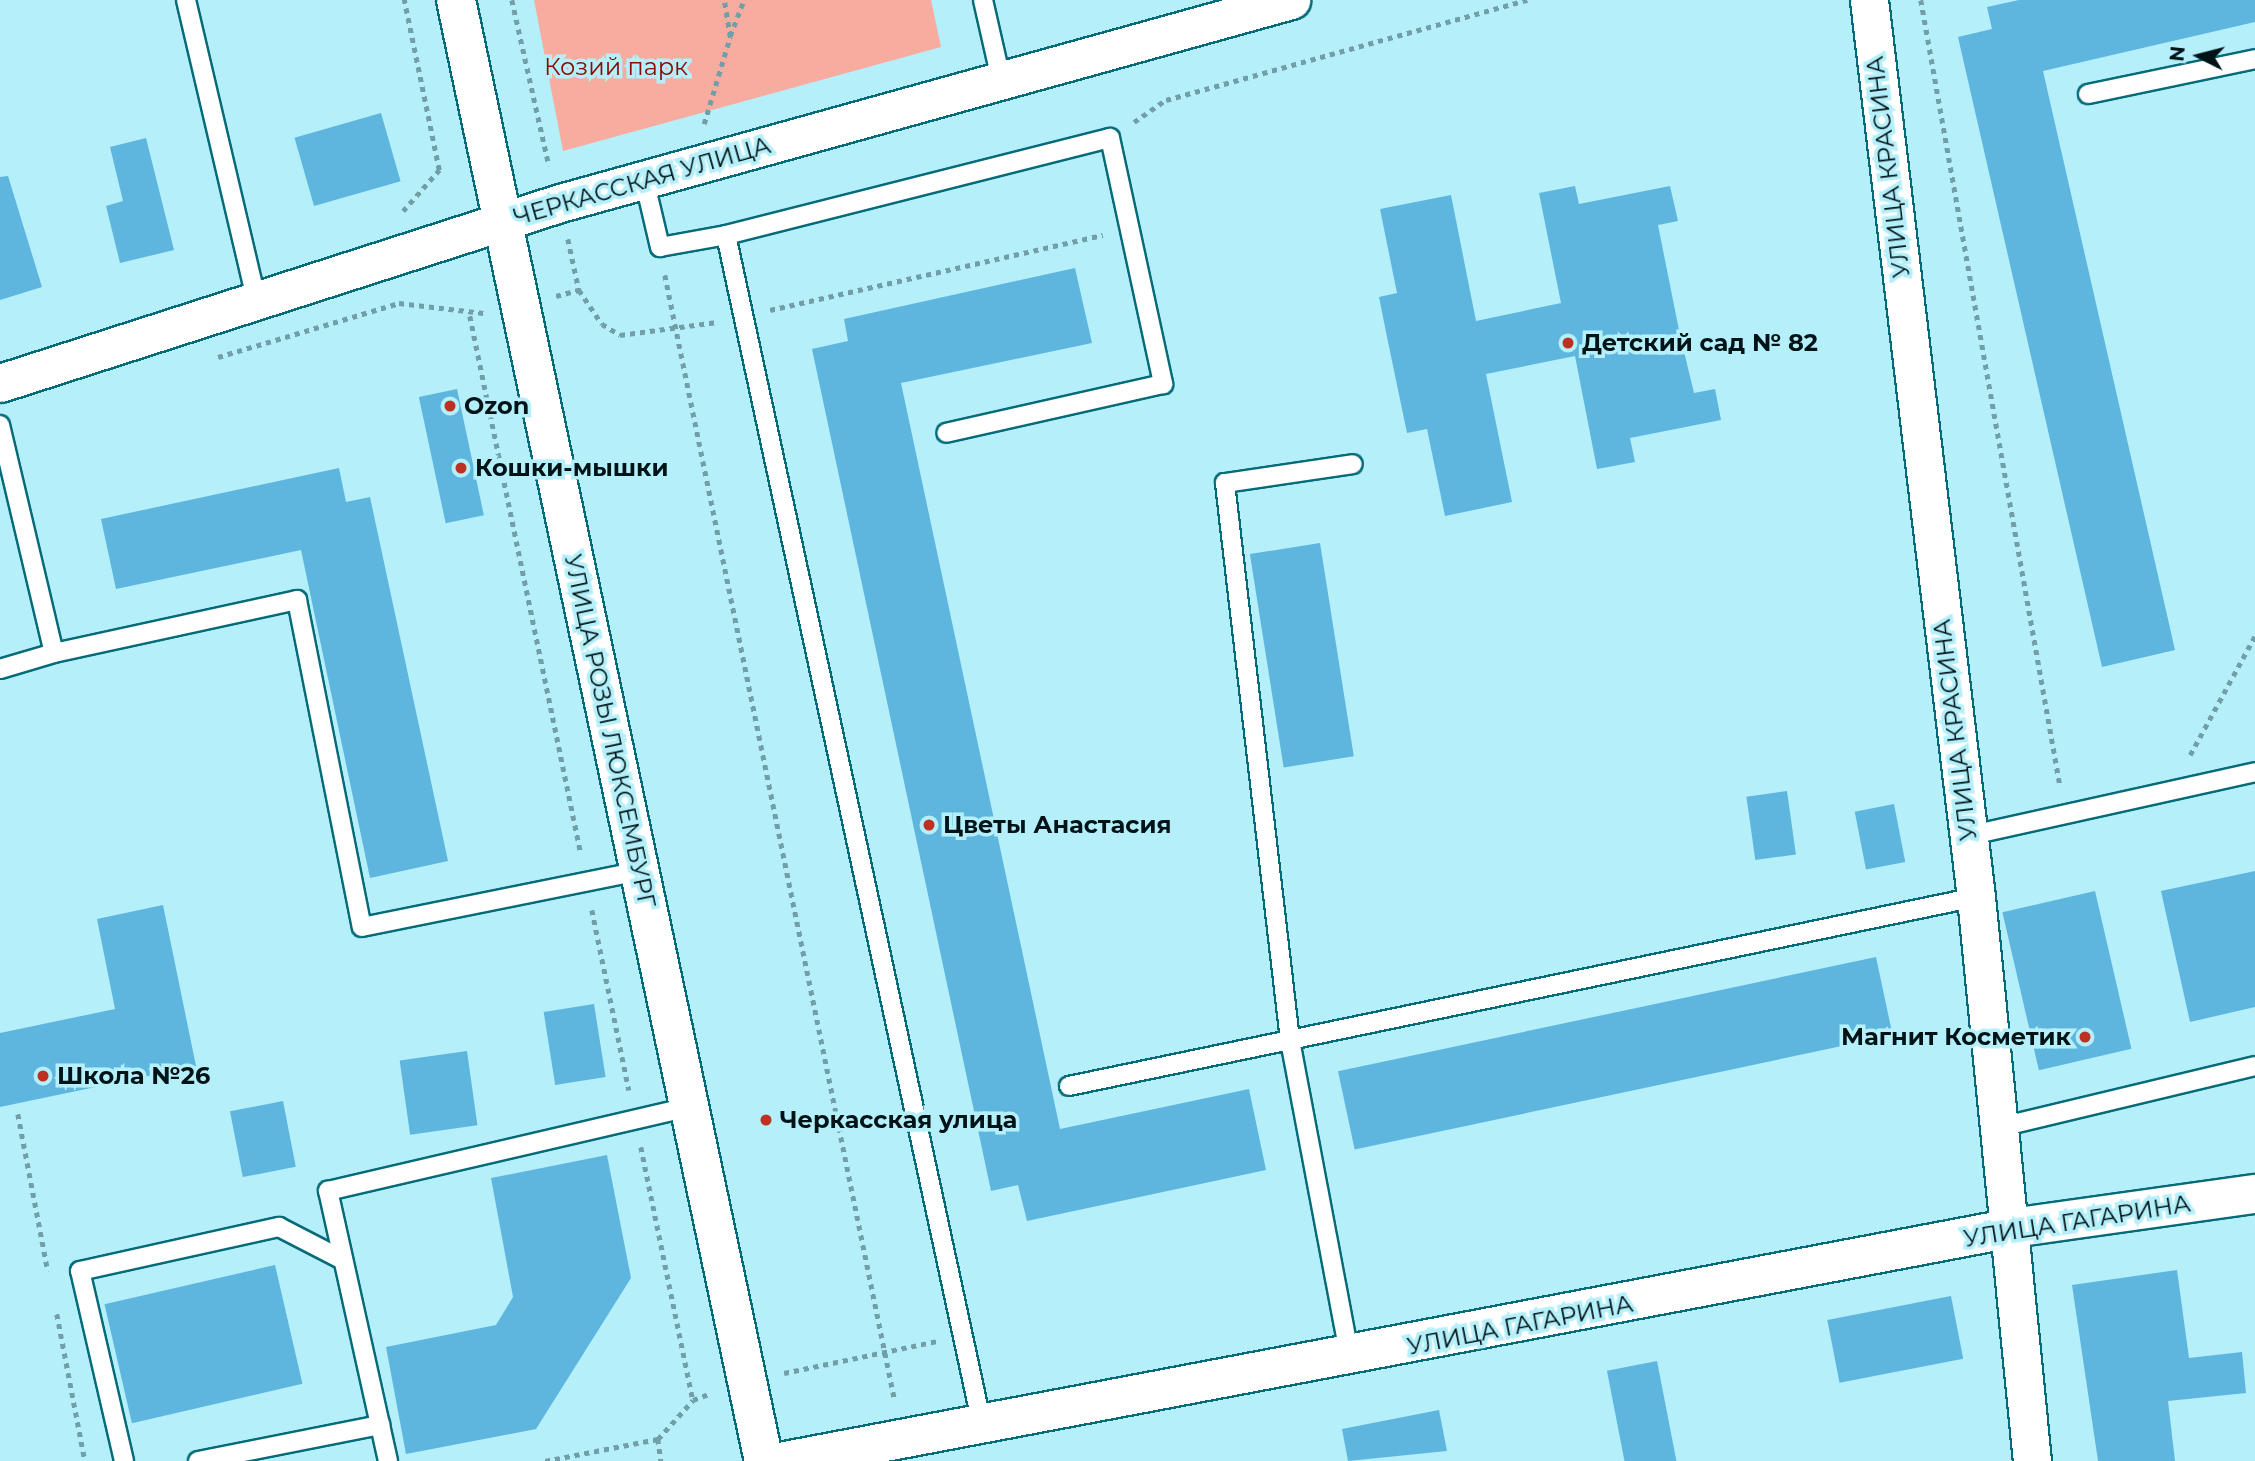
<!DOCTYPE html>
<html>
<head>
<meta charset="utf-8">
<style>
	body { margin:0 }
	#map { position:relative; width:2255px; height:1461px; overflow:hidden; background:#b4effa; font-family:Montserrat,sans-serif }
	div>[style] { position:absolute }
	.green>* { inset:0; background:#f8ac9f }
	.building>* { inset:0; background:#5eb6df; transform-origin:0 0 }
	.path>* { height:4.5px; margin-top:-2.25px; transform-origin:0; background:repeating-linear-gradient(90deg,#729ea7 0 5px,transparent 0 10px) }
	.roads { filter:drop-shadow(2px 0 #066b79) drop-shadow(-2px 0 #066b79) drop-shadow(0 2px #066b79) drop-shadow(0 -2px #066b79) }
	.lane>* { height:18px; margin:-9px; padding:0 9px; transform-origin:9px; border-radius:9px; background:#fff }
	.street>* { height:37px; margin:-18.5px; padding:0 18.5px; transform-origin:18.5px; border-radius:18.5px; background:#fff }
	.secondary>* { height:38px; margin:-19px; padding:0 19px; transform-origin:19px; border-radius:19px; background:#fff }
	.primary>* { height:38px; margin:-19px; padding:0 19px; transform-origin:19px; border-radius:19px; background:#fff }
	.dots>* { width:19px; height:19px; translate:-50% -50%; box-sizing:border-box; border:4px solid #b4effa; border-radius:50% }
	span { translate:-50% -50%; white-space:nowrap; text-align:center; line-height:1.15; -webkit-text-stroke:7px #b4effa; paint-order:stroke }
	.park-label { font-size:24px; color:#8a0901 }
	.street-label { font-size:24px; color:#001317 }
	.poi-label { font-size:24px; color:#001317; font-weight:700 }
	.left { translate:0 -50%; text-align:left }
	.right { translate:-100% -50%; text-align:right }
	.north { position:absolute; left:2164px; top:21px; width:70px; height:70px; -webkit-text-stroke:5px #b4effa; paint-order:stroke; rotate:276deg; font-size:19px; font-weight:700; line-height:28px; text-align:center; color:#001317 }
	.north::after { content:''; display:block; margin:auto; width:24px; height:32px; background:#001317; clip-path:polygon(50% 0,100% 100%,50% 72%,0 100%) }
</style>
</head>
<body>
<div id="map">
	<div class="green">
		<i style="clip-path:polygon(534px 0,931px 0,941px 47px,563px 151px)"></i>
	</div>
	<div class="building">
		<i style="clip-path:polygon(2019px 0,2255px 0,2255px 22px,2043px 71px,2175px 650px,2102px 667px,1958px 37px,1992px 29px,1987px 7px)"></i>
		<i style="left:381px;top:113px;width:71px;height:90px;rotate:74deg"></i>
		<i style="clip-path:polygon(146px 138px,174px 250px,120px 263px,106px 206px,123px 201px,110px 147px)"></i>
		<i style="clip-path:polygon(8px 176px,42px 287px,0 300px,0 177px)"></i>
		<i style="clip-path:polygon(1575px 186px,1579px 204px,1670px 186px,1678px 221px,1658px 225px,1680px 335px,1694px 393px,1715px 389px,1721px 420px,1630px 438px,1635px 462px,1597px 469px,1575px 356px,1486px 374px,1512px 502px,1445px 516px,1427px 429px,1407px 433px,1387px 337px,1379px 297px,1397px 293px,1380px 209px,1451px 195px,1476px 321px,1561px 303px,1539px 193px)"></i>
		<i style="clip-path:polygon(1075px 268px,1092px 343px,901px 383px,1060px 1129px,1249px 1089px,1266px 1170px,1027px 1221px,1018px 1185px,991px 1191px,812px 349px,848px 341px,844px 319px)"></i>
		<i style="left:457px;top:389px;width:129px;height:39px;rotate:78deg"></i>
		<i style="clip-path:polygon(339px 468px,346px 502px,370px 497px,448px 861px,370px 878px,301px 550px,116px 589px,101px 519px)"></i>
		<i style="left:1320px;top:543px;width:216px;height:71px;rotate:81deg"></i>
		<i style="left:1787px;top:791px;width:64px;height:41px;rotate:82deg"></i>
		<i style="left:1894px;top:804px;width:59px;height:40px;rotate:79deg"></i>
		<i style="clip-path:polygon(2255px 871px,2255px 1007px,2190px 1022px,2161px 891px)"></i>
		<i style="left:2095px;top:891px;width:162px;height:95px;rotate:77deg"></i>
		<i style="clip-path:polygon(163px 905px,196px 1066px,0 1107px,0 1033px,115px 1009px,97px 919px)"></i>
		<i style="left:1876px;top:957px;width:80px;height:550px;rotate:78deg"></i>
		<i style="left:594px;top:1004px;width:74px;height:51px;rotate:81deg"></i>
		<i style="left:467px;top:1051px;width:75px;height:68px;rotate:82deg"></i>
		<i style="left:283px;top:1101px;width:67px;height:54px;rotate:79deg"></i>
		<i style="clip-path:polygon(607px 1155px,631px 1278px,536px 1429px,406px 1454px,386px 1347px,496px 1325px,513px 1297px,491px 1178px)"></i>
		<i style="left:275px;top:1265px;width:122px;height:175px;rotate:77deg"></i>
		<i style="clip-path:polygon(2177px 1270px,2189px 1358px,2242px 1352px,2246px 1393px,2168px 1401px,2175px 1461px,2098px 1461px,2072px 1285px)"></i>
		<i style="left:1951px;top:1296px;width:64px;height:126px;rotate:79deg"></i>
		<i style="left:1657px;top:1361px;width:102px;height:51px;rotate:79deg"></i>
		<i style="clip-path:polygon(1439px 1410px,1447px 1451px,1348px 1461px,1342px 1429px)"></i>
	</div>
	<div class="path">
		<i style="left:512px;top:0;width:170px;rotate:77.4deg"></i>
		<i style="left:1921px;top:0;width:797px;rotate:79.96deg"></i>
		<i style="left:730px;top:36px;width:39px;rotate:-69deg"></i>
		<i style="left:1134px;top:122px;width:39px;rotate:-35deg"></i>
		<i style="left:1166px;top:100px;width:375px;rotate:-15.5deg"></i>
		<i style="left:704px;top:124px;width:91px;rotate:-73.4deg"></i>
		<i style="left:730px;top:37px;width:37px;rotate:-99deg"></i>
		<i style="left:403px;top:211px;width:55px;rotate:-48.7deg"></i>
		<i style="left:439px;top:170px;width:174px;rotate:-101.6deg"></i>
		<i style="left:568px;top:239px;width:52px;rotate:77.8deg"></i>
		<i style="left:579px;top:290px;width:41px;rotate:55.9deg"></i>
		<i style="left:602px;top:324px;width:21px;rotate:31deg"></i>
		<i style="left:620px;top:335px;width:98px;rotate:-7.6deg"></i>
		<i style="left:665px;top:275px;width:1149px;rotate:78.46deg"></i>
		<i style="left:556px;top:296px;width:24px;rotate:-15deg"></i>
		<i style="left:770px;top:310px;width:341px;rotate:-12.7deg"></i>
		<i style="left:470px;top:316px;width:549px;rotate:78.34deg"></i>
		<i style="left:218px;top:357px;width:189px;rotate:-16.6deg"></i>
		<i style="left:399px;top:303px;width:85px;rotate:6.8deg"></i>
		<i style="left:2190px;top:755px;width:136px;rotate:-61.4deg"></i>
		<i style="left:592px;top:910px;width:184px;rotate:78.4deg"></i>
		<i style="left:18px;top:1114px;width:160px;rotate:79.2deg"></i>
		<i style="left:641px;top:1147px;width:258px;rotate:78.4deg"></i>
		<i style="left:57px;top:1314px;width:150px;rotate:79.2deg"></i>
		<i style="left:784px;top:1373px;width:156px;rotate:-11.8deg"></i>
		<i style="left:658px;top:1439px;width:22px;rotate:82deg"></i>
		<i style="left:545px;top:1461px;width:115px;rotate:-11deg"></i>
		<i style="left:658px;top:1439px;width:52px;rotate:-48.1deg"></i>
		<i style="left:693px;top:1400px;width:17px;rotate:-21deg"></i>
	</div>
	<div class="roads">
		<div class="lane">
			<i style="left:186px;top:0;width:306px;rotate:76.8deg"></i>
			<i style="left:983px;top:0;width:81px;rotate:77.2deg"></i>
			<i style="left:2088px;top:94px;width:171px;rotate:-11.8deg"></i>
			<i style="left:644px;top:179px;width:70px;rotate:76.8deg"></i>
			<i style="left:660px;top:247px;width:67px;rotate:-10.3deg"></i>
			<i style="left:726px;top:235px;width:1217px;rotate:77.86deg"></i>
			<i style="left:726px;top:235px;width:396px;rotate:-14.2deg"></i>
			<i style="left:1110px;top:138px;width:252px;rotate:77.8deg"></i>
			<i style="left:1163px;top:384px;width:222px;rotate:167.3deg"></i>
			<i style="left:0;top:425px;width:234px;rotate:76.7deg"></i>
			<i style="left:54px;top:653px;width:249px;rotate:-12.3deg"></i>
			<i style="left:297px;top:600px;width:333px;rotate:78.8deg"></i>
			<i style="left:362px;top:927px;width:283px;rotate:-11.4deg"></i>
			<i style="left:0;top:669px;width:56px;rotate:-16.5deg"></i>
			<i style="left:1967px;top:836px;width:295px;rotate:-12.5deg"></i>
			<i style="left:1069px;top:1086px;width:926px;rotate:-11.77deg"></i>
			<i style="left:2001px;top:1127px;width:261px;rotate:-13.5deg"></i>
			<i style="left:1350px;top:1358px;width:324px;rotate:-100.7deg"></i>
			<i style="left:1290px;top:1040px;width:561px;rotate:-96.66deg"></i>
			<i style="left:1225px;top:483px;width:129px;rotate:-8.4deg"></i>
			<i style="left:124px;top:1461px;width:195px;rotate:-103deg"></i>
			<i style="left:80px;top:1271px;width:204px;rotate:-12.5deg"></i>
			<i style="left:279px;top:1227px;width:72px;rotate:27.3deg"></i>
			<i style="left:198px;top:1461px;width:186px;rotate:-11.2deg"></i>
			<i style="left:388px;top:1461px;width:277px;rotate:-102.5deg"></i>
			<i style="left:328px;top:1191px;width:371px;rotate:-13.1deg"></i>
		</div>
		<div class="street">
			<i style="left:1869px;top:0;width:903px;rotate:83.2deg"></i>
			<i style="left:1976px;top:897px;width:567px;rotate:84.33deg"></i>
			<i style="left:0;top:383px;width:588px;rotate:-17.82deg"></i>
			<i style="left:560px;top:203px;width:759px;rotate:-15.52deg"></i>
		</div>
		<div class="secondary">
			<i style="left:785px;top:1461px;width:1249px;rotate:-10.75deg"></i>
			<i style="left:2012px;top:1228px;width:245px;rotate:-8deg"></i>
		</div>
		<div class="primary">
			<i style="left:456px;top:0;width:1493px;rotate:78.1deg"></i>
		</div>
	</div>
	<div class="dots">
		<i style="left:1568px;top:343px;background:#be3122"></i>
		<i style="left:450px;top:406px;background:#be3122"></i>
		<i style="left:461px;top:468px;background:#be3122"></i>
		<i style="left:929px;top:825px;background:#be3122"></i>
		<i style="left:2085px;top:1037px;background:#be3122"></i>
		<i style="left:43px;top:1076px;background:#be3122"></i>
		<i style="left:766px;top:1120px;background:#be3122"></i>
	</div>
	<div class="park-label">
		<span style="left:616px;top:67px">Козий парк</span>
	</div>
	<div class="street-label">
		<span style="left:1888px;top:167px;rotate:-97deg">УЛИЦА КРАСИНА</span>
		<span style="left:642px;top:181px;rotate:-16deg">ЧЕРКАССКАЯ УЛИЦА</span>
		<span style="left:1955px;top:730px;rotate:-97deg">УЛИЦА КРАСИНА</span>
		<span style="left:610px;top:731px;rotate:78deg">УЛИЦА РОЗЫ ЛЮКСЕМБУРГ</span>
		<span style="left:2077px;top:1221px;rotate:-9deg">УЛИЦА ГАГАРИНА</span>
		<span style="left:1520px;top:1325px;rotate:-11deg">УЛИЦА ГАГАРИНА</span>
	</div>
	<div class="poi-label">
		<span class="left" style="left:1582px;top:343px">Детский сад № 82</span>
		<span class="left" style="left:464px;top:406px">Ozon</span>
		<span class="left" style="left:475px;top:468px">Кошки-мышки</span>
		<span class="left" style="left:943px;top:825px">Цветы Анастасия</span>
		<span class="right" style="left:2071px;top:1037px">Магнит Косметик</span>
		<span class="left" style="left:57px;top:1076px">Школа №26</span>
		<span class="left" style="left:780px;top:1120px">Черкасская улица</span>
	</div>
	<div class="north">N</div>
</div>
</body>
</html>
